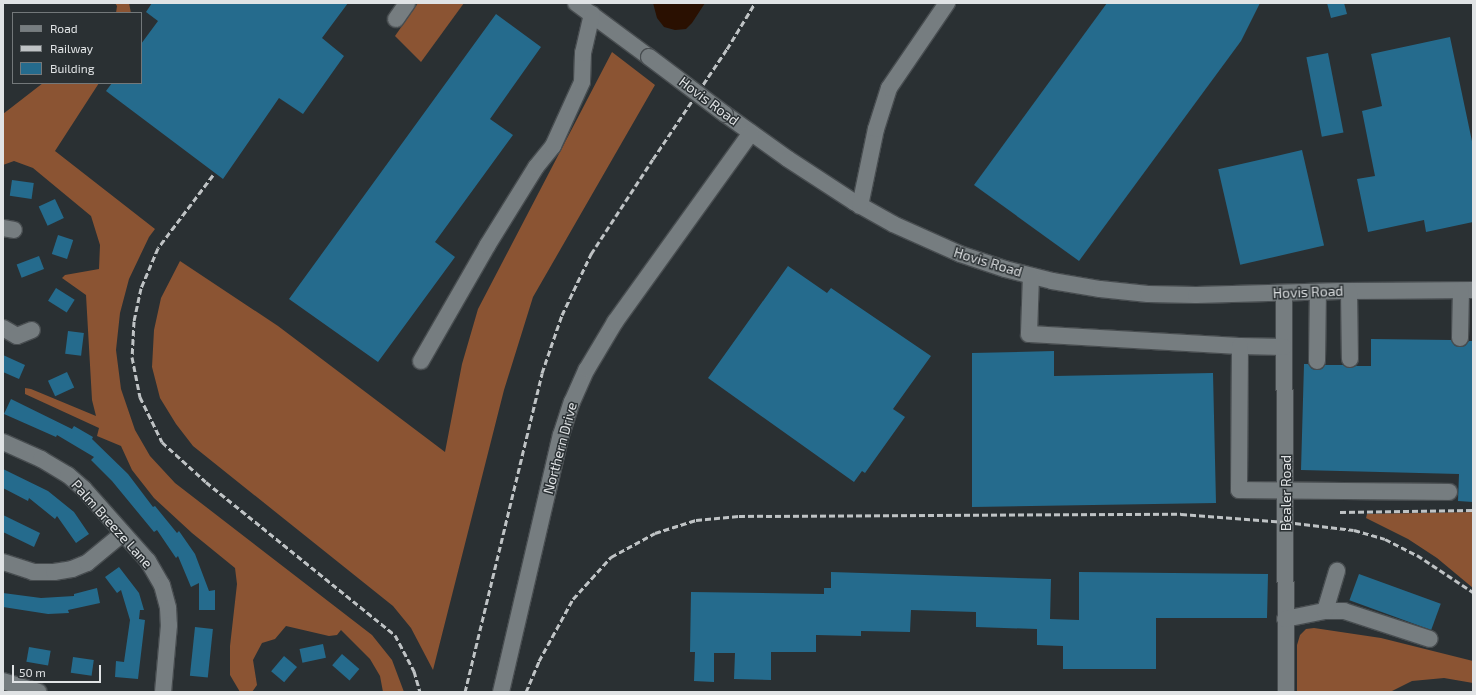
<!DOCTYPE html>
<html>
<head>
<meta charset="utf-8">
<style>
	body { margin:0 }
	#map { position:relative; width:1476px; height:695px; overflow:hidden; background:#2a3033; font-family:"Exo 2",sans-serif }
	div>[style] { position:absolute }
	.forest>* { inset:0; background:#8b5433 }
	.water>* { inset:0; background:#2a1001 }
	.building>* { inset:0; background:#256b8d; transform-origin:0 0 }
	.roads { filter:drop-shadow(1px 0 #484d50) drop-shadow(-1px 0 #484d50) drop-shadow(0 1px #484d50) drop-shadow(0 -1px #484d50) }
	.minor>* { height:16px; margin:-8px; padding:0 8px; transform-origin:8px; border-radius:8px; background:#767d80 }
	.rail>* { height:3px; margin-top:-1.5px; transform-origin:0; background:repeating-linear-gradient(90deg,#bfc3c5 0 6px,transparent 0 9px) }
	.bridges { filter:drop-shadow(1px 0 #484d50) drop-shadow(-1px 0 #484d50) drop-shadow(0 1px #484d50) drop-shadow(0 -1px #484d50) }
	.minor-bridge>* { height:16px; margin:-8px; padding:0 8px; transform-origin:8px; border-radius:8px; background:#767d80 }
	span { translate:-50% -50%; white-space:nowrap; text-align:center; line-height:1.15; -webkit-text-stroke:3px #2a3033; paint-order:stroke }
	.street-label { font-size:14px; color:#e0e3e5 }
	.frame { position:absolute; inset:0; border:4px solid #e0e3e5; pointer-events:none }
	.legend { position:absolute; left:12px; top:12px; width:130px; height:72px; box-sizing:border-box; background:#2a3033; border:1px solid #73787a; margin:0; padding:5px 7px; list-style:none; font-size:12px; color:#e0e3e5 }
	.legend li { display:flex; align-items:center; gap:8px; height:20px }
	.legend b { width:20px; border:1px solid #73787a }
	.scale { position:absolute; left:12px; top:665px; width:89px; height:18px; box-sizing:border-box; border:2px solid #e0e3e5; border-top:0; padding-left:5px; font-size:12px; line-height:14px; white-space:nowrap; color:#e0e3e5; -webkit-text-stroke:3px #2a3033; paint-order:stroke }
</style>
</head>
<body>
<div id="map">
	<div class="forest">
		<i style="clip-path:polygon(115px 3px,129px 3px,131px 13px,116px 13px,117px 6px)"></i>
		<i style="clip-path:polygon(418px 3px,464px 3px,421px 62px,395px 36px)"></i>
		<i style="clip-path:polygon(612px 52px,655px 85px,533px 297px,504px 390px,433px 670px,411px 628px,393px 606px,193px 446px,176px 424px,160px 398px,152px 367px,154px 330px,161px 298px,180px 261px,278px 326px,445px 452px,462px 364px,478px 309px)"></i>
		<i style="clip-path:polygon(43px 83px,99px 83px,55px 151px,155px 229px,149px 237px,129px 279px,120px 313px,116px 350px,121px 389px,135px 430px,150px 456px,175px 483px,372px 635px,392px 660px,404px 692px,383px 692px,380px 676px,370px 659px,341px 630px,337px 635px,329px 636px,286px 626px,275px 639px,262px 643px,253px 660px,257px 685px,252px 692px,240px 692px,230px 675px,230px 646px,237px 584px,235px 568px,192px 533px,154px 498px,132px 470px,121px 446px,97px 436px,99px 428px,25px 394px,25px 388px,31px 389px,96px 416px,92px 400px,86px 295px,62px 278px,65px 275px,99px 269px,100px 245px,91px 216px,33px 168px,14px 161px,3px 165px,3px 114px)"></i>
		<i style="clip-path:polygon(1473px 512px,1473px 588px,1437px 558px,1408px 539px,1366px 518px,1367px 514px)"></i>
		<i style="clip-path:polygon(1314px 628px,1381px 638px,1473px 661px,1473px 683px,1444px 678px,1412px 681px,1390px 692px,1297px 692px,1297px 645px,1300px 635px,1306px 629px)"></i>
	</div>
	<div class="water">
		<i style="clip-path:polygon(653px 3px,705px 3px,692px 23px,686px 29px,675px 30px,664px 27px,657px 18px)"></i>
	</div>
	<div class="building">
		<i style="clip-path:polygon(152px 3px,348px 3px,322px 38px,344px 56px,303px 114px,279px 98px,223px 179px,106px 91px,112px 83px,141px 83px,141px 44px,158px 21px,146px 12px)"></i>
		<i style="clip-path:polygon(1107px 3px,1260px 3px,1241px 41px,1079px 261px,974px 185px)"></i>
		<i style="clip-path:polygon(1327px 3px,1344px 3px,1347px 14px,1331px 18px)"></i>
		<i style="clip-path:polygon(496px 14px,541px 47px,490px 119px,513px 135px,435px 242px,455px 257px,378px 362px,289px 299px)"></i>
		<i style="clip-path:polygon(1450px 37px,1473px 146px,1473px 222px,1426px 232px,1424px 220px,1368px 232px,1357px 179px,1375px 176px,1362px 111px,1382px 106px,1371px 54px)"></i>
		<i style="left:1328px;top:53px;width:81px;height:22px;rotate:79deg"></i>
		<i style="left:1302px;top:150px;width:98px;height:86px;rotate:77deg"></i>
		<i style="left:12px;top:180px;width:22px;height:16px;rotate:8deg"></i>
		<i style="left:55px;top:199px;width:21px;height:18px;rotate:65deg"></i>
		<i style="left:58px;top:235px;width:16px;height:20px;rotate:18deg"></i>
		<i style="left:39px;top:256px;width:14px;height:24px;rotate:69deg"></i>
		<i style="clip-path:polygon(788px 266px,827px 293px,831px 288px,931px 356px,893px 409px,905px 417px,865px 473px,862px 471px,854px 482px,708px 378px)"></i>
		<i style="left:56px;top:288px;width:22px;height:15px;rotate:32deg"></i>
		<i style="left:68px;top:331px;width:16px;height:23px;rotate:7deg"></i>
		<i style="clip-path:polygon(1371px 339px,1451px 340px,1455px 346px,1460px 347px,1465px 346px,1469px 341px,1473px 341px,1473px 502px,1458px 501px,1459px 474px,1301px 470px,1304px 364px,1308px 364px,1312px 369px,1316px 370px,1322px 369px,1325px 365px,1343px 365px,1350px 368px,1356px 366px,1371px 366px)"></i>
		<i style="clip-path:polygon(1054px 351px,1054px 376px,1213px 373px,1216px 503px,972px 507px,972px 353px)"></i>
		<i style="clip-path:polygon(3px 355px,25px 365px,19px 379px,3px 372px)"></i>
		<i style="left:67px;top:372px;width:17px;height:21px;rotate:65deg"></i>
		<i style="clip-path:polygon(11px 399px,72px 429px,74px 426px,93px 437px,92px 439px,128px 474px,153px 507px,155px 506px,177px 533px,179px 531px,195px 554px,209px 591px,215px 590px,215px 610px,199px 610px,199px 583px,191px 587px,178px 556px,176px 558px,157px 530px,154px 532px,112px 481px,91px 460px,94px 457px,57px 435px,56px 437px,4px 414px)"></i>
		<i style="clip-path:polygon(3px 469px,48px 491px,74px 512px,89px 534px,76px 543px,57px 516px,55px 519px,29px 498px,28px 501px,3px 488px)"></i>
		<i style="clip-path:polygon(3px 515px,40px 533px,34px 547px,3px 532px)"></i>
		<i style="clip-path:polygon(119px 567px,139px 593px,144px 610px,140px 610px,139px 619px,145px 620px,138px 679px,115px 677px,116px 661px,124px 662px,130px 620px,121px 590px,117px 593px,105px 577px)"></i>
		<i style="clip-path:polygon(831px 572px,1051px 579px,1050px 619px,1079px 620px,1079px 572px,1268px 574px,1267px 618px,1156px 618px,1156px 669px,1063px 669px,1063px 646px,1037px 645px,1037px 629px,976px 627px,976px 612px,911px 610px,910px 632px,861px 631px,861px 636px,816px 635px,816px 652px,771px 652px,771px 680px,734px 679px,735px 653px,714px 653px,714px 682px,694px 681px,695px 652px,690px 652px,691px 592px,824px 594px,824px 588px,831px 588px)"></i>
		<i style="left:1359px;top:574px;width:87px;height:28px;rotate:20deg"></i>
		<i style="clip-path:polygon(97px 588px,100px 603px,68px 610px,69px 613px,48px 614px,3px 607px,3px 593px,41px 598px,74px 596px,74px 594px)"></i>
		<i style="left:195px;top:627px;width:18px;height:49px;rotate:6deg"></i>
		<i style="left:323px;top:644px;width:14px;height:24px;rotate:78deg"></i>
		<i style="left:29px;top:647px;width:22px;height:15px;rotate:10deg"></i>
		<i style="left:342px;top:654px;width:23px;height:15px;rotate:41deg"></i>
		<i style="left:284px;top:656px;width:17px;height:20px;rotate:40deg"></i>
		<i style="left:73px;top:657px;width:21px;height:16px;rotate:8deg"></i>
	</div>
	<div class="roads">
		<div class="minor">
			<i style="left:576px;top:3px;width:91px;rotate:36.5deg"></i>
			<i style="left:396px;top:19px;width:19px;rotate:-55deg"></i>
			<i style="left:725px;top:114px;width:77px;rotate:35.5deg"></i>
			<i style="left:788px;top:159px;width:79px;rotate:33.1deg"></i>
			<i style="left:854px;top:202px;width:45px;rotate:29.4deg"></i>
			<i style="left:893px;top:224px;width:73px;rotate:24.1deg"></i>
			<i style="left:960px;top:254px;width:47px;rotate:18.4deg"></i>
			<i style="left:1005px;top:269px;width:49px;rotate:14.3deg"></i>
			<i style="left:1052px;top:281px;width:49px;rotate:9.5deg"></i>
			<i style="left:1100px;top:289px;width:48px;rotate:5.9deg"></i>
			<i style="left:1148px;top:294px;width:48px;rotate:1.2deg"></i>
			<i style="left:1196px;top:295px;width:145px;rotate:-1.6deg"></i>
			<i style="left:1341px;top:291px;width:132px;rotate:-0.4deg"></i>
			<i style="left:860px;top:206px;width:79px;rotate:-78.3deg"></i>
			<i style="left:876px;top:129px;width:43px;rotate:-72.4deg"></i>
			<i style="left:889px;top:88px;width:103px;rotate:-55.7deg"></i>
			<i style="left:3px;top:228px;width:11px;rotate:10deg"></i>
			<i style="left:1031px;top:276px;width:58px;rotate:92deg"></i>
			<i style="left:1029px;top:334px;width:211px;rotate:3.3deg"></i>
			<i style="left:1349px;top:291px;width:68px;rotate:89.2deg"></i>
			<i style="left:1284px;top:293px;width:399px;rotate:89.7deg"></i>
			<i style="left:3px;top:328px;width:16px;rotate:30deg"></i>
			<i style="left:17px;top:336px;width:16px;rotate:-22deg"></i>
			<i style="left:1460px;top:338px;width:47px;rotate:-88.8deg"></i>
			<i style="left:1284px;top:347px;width:44px;rotate:-178.7deg"></i>
			<i style="left:1240px;top:346px;width:144px;rotate:90.4deg"></i>
			<i style="left:1239px;top:490px;width:210px;rotate:0.5deg"></i>
			<i style="left:421px;top:361px;width:133px;rotate:-60.1deg"></i>
			<i style="left:487px;top:246px;width:93px;rotate:-58.2deg"></i>
			<i style="left:536px;top:167px;width:27px;rotate:-51deg"></i>
			<i style="left:553px;top:146px;width:70px;rotate:-65.6deg"></i>
			<i style="left:582px;top:82px;width:29px;rotate:-88deg"></i>
			<i style="left:583px;top:53px;width:40px;rotate:-77deg"></i>
			<i style="left:1317px;top:361px;width:69px;rotate:-89.2deg"></i>
			<i style="left:3px;top:442px;width:42px;rotate:24.1deg"></i>
			<i style="left:41px;top:459px;width:31px;rotate:31deg"></i>
			<i style="left:68px;top:475px;width:21px;rotate:41deg"></i>
			<i style="left:84px;top:489px;width:96px;rotate:48.4deg"></i>
			<i style="left:148px;top:561px;width:28px;rotate:60deg"></i>
			<i style="left:162px;top:585px;width:24px;rotate:75deg"></i>
			<i style="left:168px;top:608px;width:17px;rotate:87deg"></i>
			<i style="left:169px;top:625px;width:67px;rotate:95.1deg"></i>
			<i style="left:3px;top:562px;width:32px;rotate:18deg"></i>
			<i style="left:33px;top:572px;width:21px"></i>
			<i style="left:54px;top:572px;width:18px;rotate:-9deg"></i>
			<i style="left:72px;top:569px;width:16px;rotate:-22deg"></i>
			<i style="left:87px;top:563px;width:45px;rotate:-39.6deg"></i>
			<i style="left:1325px;top:611px;width:19px"></i>
			<i style="left:1344px;top:611px;width:90px;rotate:18deg"></i>
			<i style="left:1285px;top:619px;width:41px;rotate:-11.3deg"></i>
			<i style="left:1325px;top:611px;width:42px;rotate:-73.3deg"></i>
			<i style="left:3px;top:681px;width:37px;rotate:17deg"></i>
			<i style="left:501px;top:692px;width:264px;rotate:-76.9deg"></i>
			<i style="left:561px;top:435px;width:35px;rotate:-72deg"></i>
			<i style="left:572px;top:402px;width:36px;rotate:-66deg"></i>
			<i style="left:587px;top:369px;width:55px;rotate:-59.2deg"></i>
			<i style="left:615px;top:322px;width:233px;rotate:-54.3deg"></i>
		</div>
	</div>
	<div class="rail">
		<i style="left:213px;top:175px;width:91px;rotate:127deg"></i>
		<i style="left:158px;top:248px;width:43px;rotate:113deg"></i>
		<i style="left:141px;top:288px;width:34px;rotate:102deg"></i>
		<i style="left:134px;top:321px;width:36px;rotate:93deg"></i>
		<i style="left:132px;top:357px;width:41px;rotate:78.7deg"></i>
		<i style="left:140px;top:397px;width:50px;rotate:63.9deg"></i>
		<i style="left:162px;top:442px;width:59px;rotate:42.3deg"></i>
		<i style="left:206px;top:482px;width:243px;rotate:39deg"></i>
		<i style="left:395px;top:635px;width:41px;rotate:62.2deg"></i>
		<i style="left:414px;top:671px;width:22px;rotate:74deg"></i>
		<i style="left:1340px;top:512px;width:133px;rotate:-0.9deg"></i>
		<i style="left:465px;top:692px;width:328px;rotate:-76.4deg"></i>
		<i style="left:542px;top:373px;width:61px;rotate:-71deg"></i>
		<i style="left:562px;top:315px;width:68px;rotate:-64.6deg"></i>
		<i style="left:591px;top:254px;width:113px;rotate:-56.9deg"></i>
		<i style="left:653px;top:159px;width:133px;rotate:-56.1deg"></i>
		<i style="left:727px;top:49px;width:54px;rotate:-58.7deg"></i>
		<i style="left:526px;top:692px;width:34px;rotate:-67deg"></i>
		<i style="left:539px;top:661px;width:71px;rotate:-61.3deg"></i>
		<i style="left:573px;top:599px;width:57px;rotate:-47.9deg"></i>
		<i style="left:611px;top:557px;width:50px;rotate:-28.6deg"></i>
		<i style="left:655px;top:533px;width:43px;rotate:-17.6deg"></i>
		<i style="left:696px;top:520px;width:43px;rotate:-5.3deg"></i>
		<i style="left:739px;top:516px;width:442px;rotate:-0.3deg"></i>
		<i style="left:1181px;top:514px;width:105px;rotate:4.4deg"></i>
		<i style="left:1286px;top:522px;width:68px;rotate:6.7deg"></i>
		<i style="left:1354px;top:530px;width:32px;rotate:16deg"></i>
		<i style="left:1385px;top:539px;width:36px;rotate:27deg"></i>
		<i style="left:1417px;top:555px;width:67px;rotate:33.5deg"></i>
	</div>
	<div class="bridges">
		<div class="minor-bridge">
			<i style="left:649px;top:57px;width:95px;rotate:36.9deg"></i>
		</div>
	</div>
	<div class="street-label">
		<span style="left:709px;top:101px;rotate:37deg">Hovis Road</span>
		<span style="left:988px;top:262px;rotate:17deg">Hovis Road</span>
		<span style="left:1308px;top:292px;rotate:-2deg">Hovis Road</span>
		<span style="left:560px;top:448px;rotate:-75deg">Northern Drive</span>
		<span style="left:1286px;top:493px;rotate:-90deg">Bealer Road</span>
		<span style="left:112px;top:524px;rotate:48deg">Palm Breeze Lane</span>
	</div>
	<div class="frame"></div>
	<ul class="legend">
	<li><b style="height:5px;background:#767d80"></b>Road</li>
	<li><b style="height:5px;background:#bfc3c5"></b>Railway</li>
	<li><b style="height:11px;background:#256b8d"></b>Building</li>
	</ul>
	<div class="scale">50 m</div>
</div>
</body>
</html>
